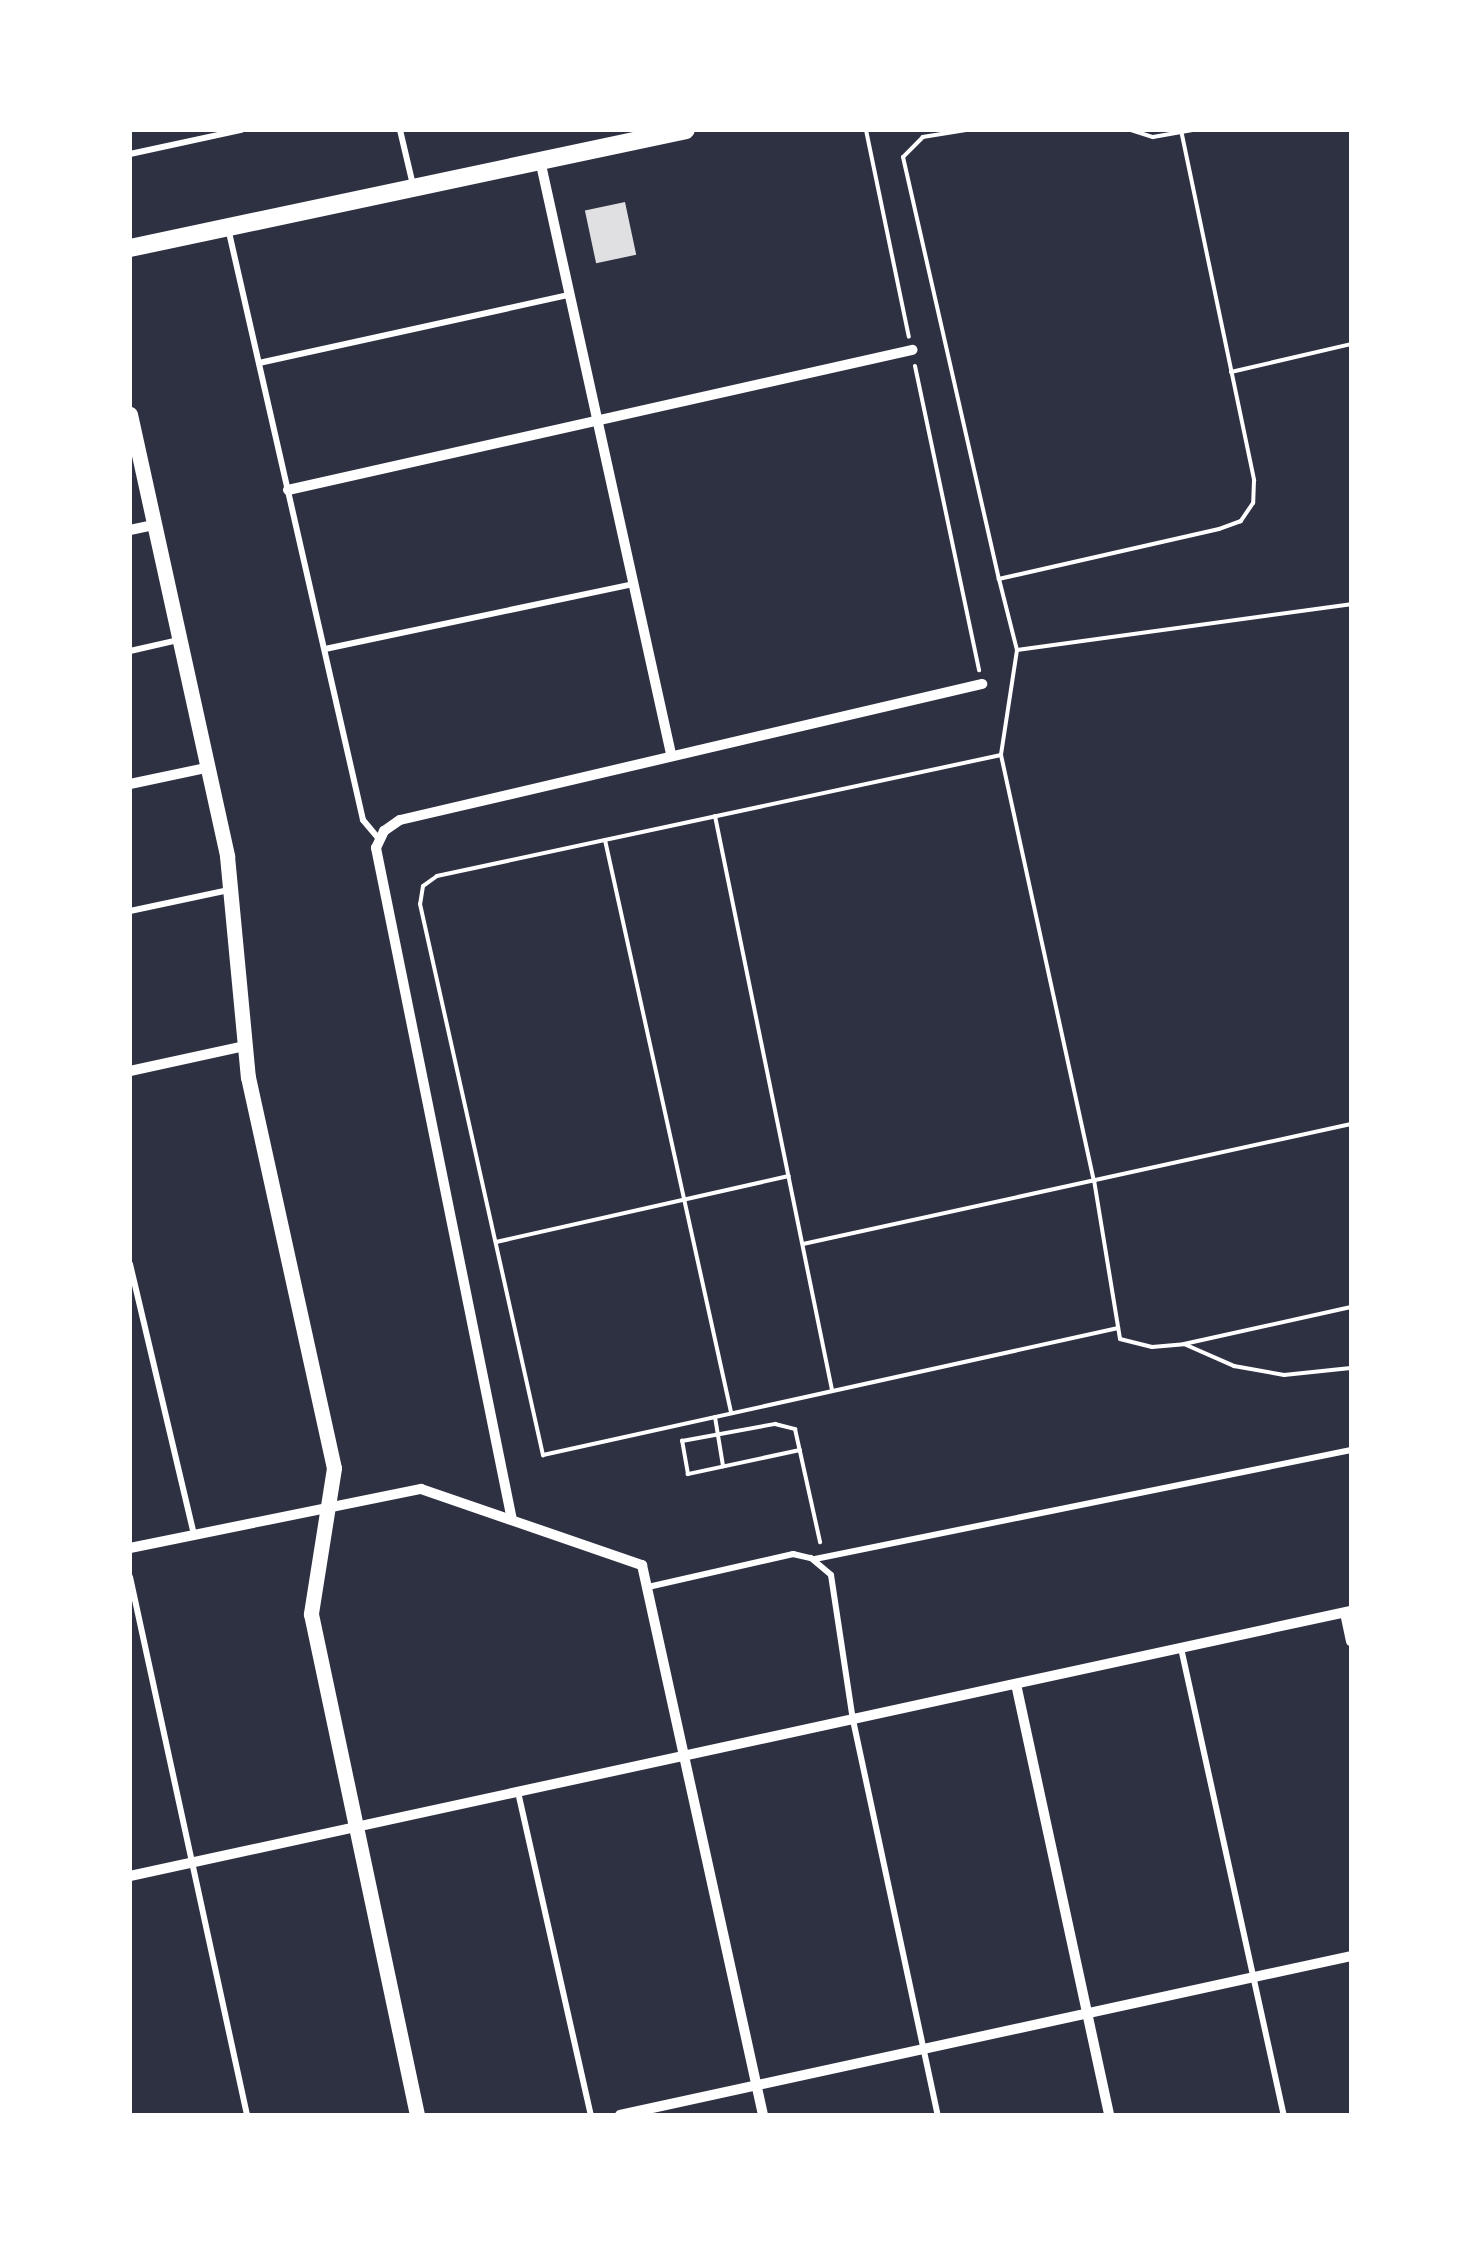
<!DOCTYPE html>
<html>
<head>
<meta charset="utf-8">
<style>
	body { margin:0 }
	#map { position:relative; width:1481px; height:2245px; overflow:hidden; background:#2d3142; font-family:"Zilla Slab",serif }
	div>[style] { position:absolute }
	.building>* { inset:0; background:#e0e0e3; transform-origin:0 0 }
	.path>* { height:4px; margin:-2px; padding:0 2px; transform-origin:2px; border-radius:2px; background:#fff }
	.service>* { height:6px; margin:-3px; padding:0 3px; transform-origin:3px; border-radius:3px; background:#fff }
	.minor>* { height:10px; margin:-5px; padding:0 5px; transform-origin:5px; border-radius:5px; background:#fff }
	.tertiary>* { height:15px; margin:-7.5px; padding:0 7.5px; transform-origin:7.5px; border-radius:7.5px; background:#fff }
	.secondary>* { height:18px; margin:-9px; padding:0 9px; transform-origin:9px; border-radius:9px; background:#fff }
	span { translate:-50% -50%; white-space:nowrap; text-align:center; line-height:1.15; -webkit-text-stroke:9px #fff; paint-order:stroke }
	.frame { position:absolute; inset:0; border:132px solid #fff; pointer-events:none }
</style>
</head>
<body>
<div id="map">
	<div class="building">
		<i style="left:625px;top:202px;width:54px;height:41px;rotate:78deg"></i>
	</div>
	<div class="path">
		<i style="left:866px;top:130px;width:211px;rotate:78.3deg"></i>
		<i style="left:966px;top:130px;width:44px;rotate:170.8deg"></i>
		<i style="left:923px;top:137px;width:28px;rotate:135deg"></i>
		<i style="left:903px;top:157px;width:433px;rotate:77.2deg"></i>
		<i style="left:1131px;top:130px;width:23px;rotate:18deg"></i>
		<i style="left:1153px;top:137px;width:40px;rotate:-10deg"></i>
		<i style="left:1181px;top:130px;width:358px;rotate:78.2deg"></i>
		<i style="left:1254px;top:480px;width:23px;rotate:92deg"></i>
		<i style="left:1253px;top:503px;width:22px;rotate:124deg"></i>
		<i style="left:1241px;top:521px;width:23px;rotate:160deg"></i>
		<i style="left:1219px;top:529px;width:226px;rotate:167.2deg"></i>
		<i style="left:999px;top:579px;width:73px;rotate:75.8deg"></i>
		<i style="left:1017px;top:650px;width:106px;rotate:98.7deg"></i>
		<i style="left:1001px;top:755px;width:435px;rotate:77.7deg"></i>
		<i style="left:1094px;top:1180px;width:161px;rotate:80.7deg"></i>
		<i style="left:1120px;top:1339px;width:33px;rotate:14deg"></i>
		<i style="left:1152px;top:1347px;width:32px;rotate:-5deg"></i>
		<i style="left:1184px;top:1344px;width:171px;rotate:-12.5deg"></i>
		<i style="left:915px;top:366px;width:311px;rotate:78.1deg"></i>
		<i style="left:1231px;top:372px;width:123px;rotate:-13.1deg"></i>
		<i style="left:1017px;top:650px;width:337px;rotate:-7.8deg"></i>
		<i style="left:1001px;top:755px;width:577px;rotate:167.89deg"></i>
		<i style="left:437px;top:876px;width:17px;rotate:144deg"></i>
		<i style="left:423px;top:886px;width:18px;rotate:99deg"></i>
		<i style="left:420px;top:904px;width:565px;rotate:77.42deg"></i>
		<i style="left:543px;top:1455px;width:589px;rotate:-12.45deg"></i>
		<i style="left:715px;top:816px;width:586px;rotate:78.48deg"></i>
		<i style="left:605px;top:840px;width:586px;rotate:77.58deg"></i>
		<i style="left:496px;top:1242px;width:300px;rotate:-12.7deg"></i>
		<i style="left:803px;top:1244px;width:561px;rotate:-12.35deg"></i>
		<i style="left:1184px;top:1344px;width:55px;rotate:23.7deg"></i>
		<i style="left:1234px;top:1366px;width:51px;rotate:10.2deg"></i>
		<i style="left:1284px;top:1375px;width:67px;rotate:-6deg"></i>
		<i style="left:715px;top:1417px;width:50px;rotate:80.7deg"></i>
		<i style="left:800px;top:1450px;width:115px;rotate:167.9deg"></i>
		<i style="left:688px;top:1474px;width:34px;rotate:-100deg"></i>
		<i style="left:682px;top:1441px;width:95px;rotate:-10.4deg"></i>
		<i style="left:775px;top:1424px;width:21px;rotate:14deg"></i>
		<i style="left:795px;top:1429px;width:116px;rotate:77.5deg"></i>
	</div>
	<div class="service">
		<i style="left:400px;top:130px;width:57px;rotate:76.7deg"></i>
		<i style="left:130px;top:154px;width:114px;rotate:-12.2deg"></i>
		<i style="left:228px;top:228px;width:607px;rotate:77.15deg"></i>
		<i style="left:363px;top:820px;width:26px;rotate:50deg"></i>
		<i style="left:259px;top:363px;width:317px;rotate:-12.4deg"></i>
		<i style="left:325px;top:649px;width:316px;rotate:-11.9deg"></i>
		<i style="left:130px;top:651px;width:49px;rotate:-12.9deg"></i>
		<i style="left:130px;top:911px;width:101px;rotate:-12deg"></i>
		<i style="left:130px;top:1264px;width:278px;rotate:76.7deg"></i>
		<i style="left:815px;top:1559px;width:547px;rotate:-11.49deg"></i>
		<i style="left:130px;top:1577px;width:551px;rotate:77.73deg"></i>
		<i style="left:648px;top:1587px;width:149px;rotate:-12.8deg"></i>
		<i style="left:793px;top:1554px;width:18px;rotate:13deg"></i>
		<i style="left:811px;top:1558px;width:26px;rotate:40deg"></i>
		<i style="left:831px;top:1575px;width:147px;rotate:81.4deg"></i>
		<i style="left:853px;top:1720px;width:404px;rotate:77.9deg"></i>
		<i style="left:1181px;top:1648px;width:478px;rotate:77.6deg"></i>
		<i style="left:518px;top:1792px;width:331px;rotate:77.3deg"></i>
	</div>
	<div class="minor">
		<i style="left:540px;top:160px;width:608px;rotate:77.56deg"></i>
		<i style="left:288px;top:490px;width:640px;rotate:-12.65deg"></i>
		<i style="left:130px;top:530px;width:24px;rotate:-12deg"></i>
		<i style="left:130px;top:784px;width:78px;rotate:-11.9deg"></i>
		<i style="left:130px;top:1071px;width:118px;rotate:-12.3deg"></i>
		<i style="left:512px;top:1520px;width:686px;rotate:-101.44deg"></i>
		<i style="left:376px;top:848px;width:19px;rotate:-65deg"></i>
		<i style="left:384px;top:831px;width:19px;rotate:-35deg"></i>
		<i style="left:400px;top:820px;width:598px;rotate:-13.15deg"></i>
		<i style="left:130px;top:1548px;width:297px;rotate:-11.5deg"></i>
		<i style="left:421px;top:1489px;width:234px;rotate:19deg"></i>
		<i style="left:642px;top:1565px;width:563px;rotate:77.59deg"></i>
		<i style="left:1345px;top:1613px;width:29px;rotate:78deg"></i>
		<i style="left:1016px;top:1684px;width:441px;rotate:77.8deg"></i>
		<i style="left:130px;top:1876px;width:1249px;rotate:-12.25deg"></i>
		<i style="left:620px;top:2115px;width:748px;rotate:-12.27deg"></i>
	</div>
	<div class="tertiary">
		<i style="left:130px;top:414px;width:453px;rotate:77.6deg"></i>
		<i style="left:227px;top:856px;width:222px;rotate:84.6deg"></i>
		<i style="left:248px;top:1077px;width:400px;rotate:77.6deg"></i>
		<i style="left:334px;top:1468px;width:148px;rotate:99deg"></i>
		<i style="left:311px;top:1614px;width:512px;rotate:78.05deg"></i>
	</div>
	<div class="secondary">
		<i style="left:130px;top:248px;width:568px;rotate:-11.98deg"></i>
	</div>
	<div class="frame"></div>
</div>
</body>
</html>
